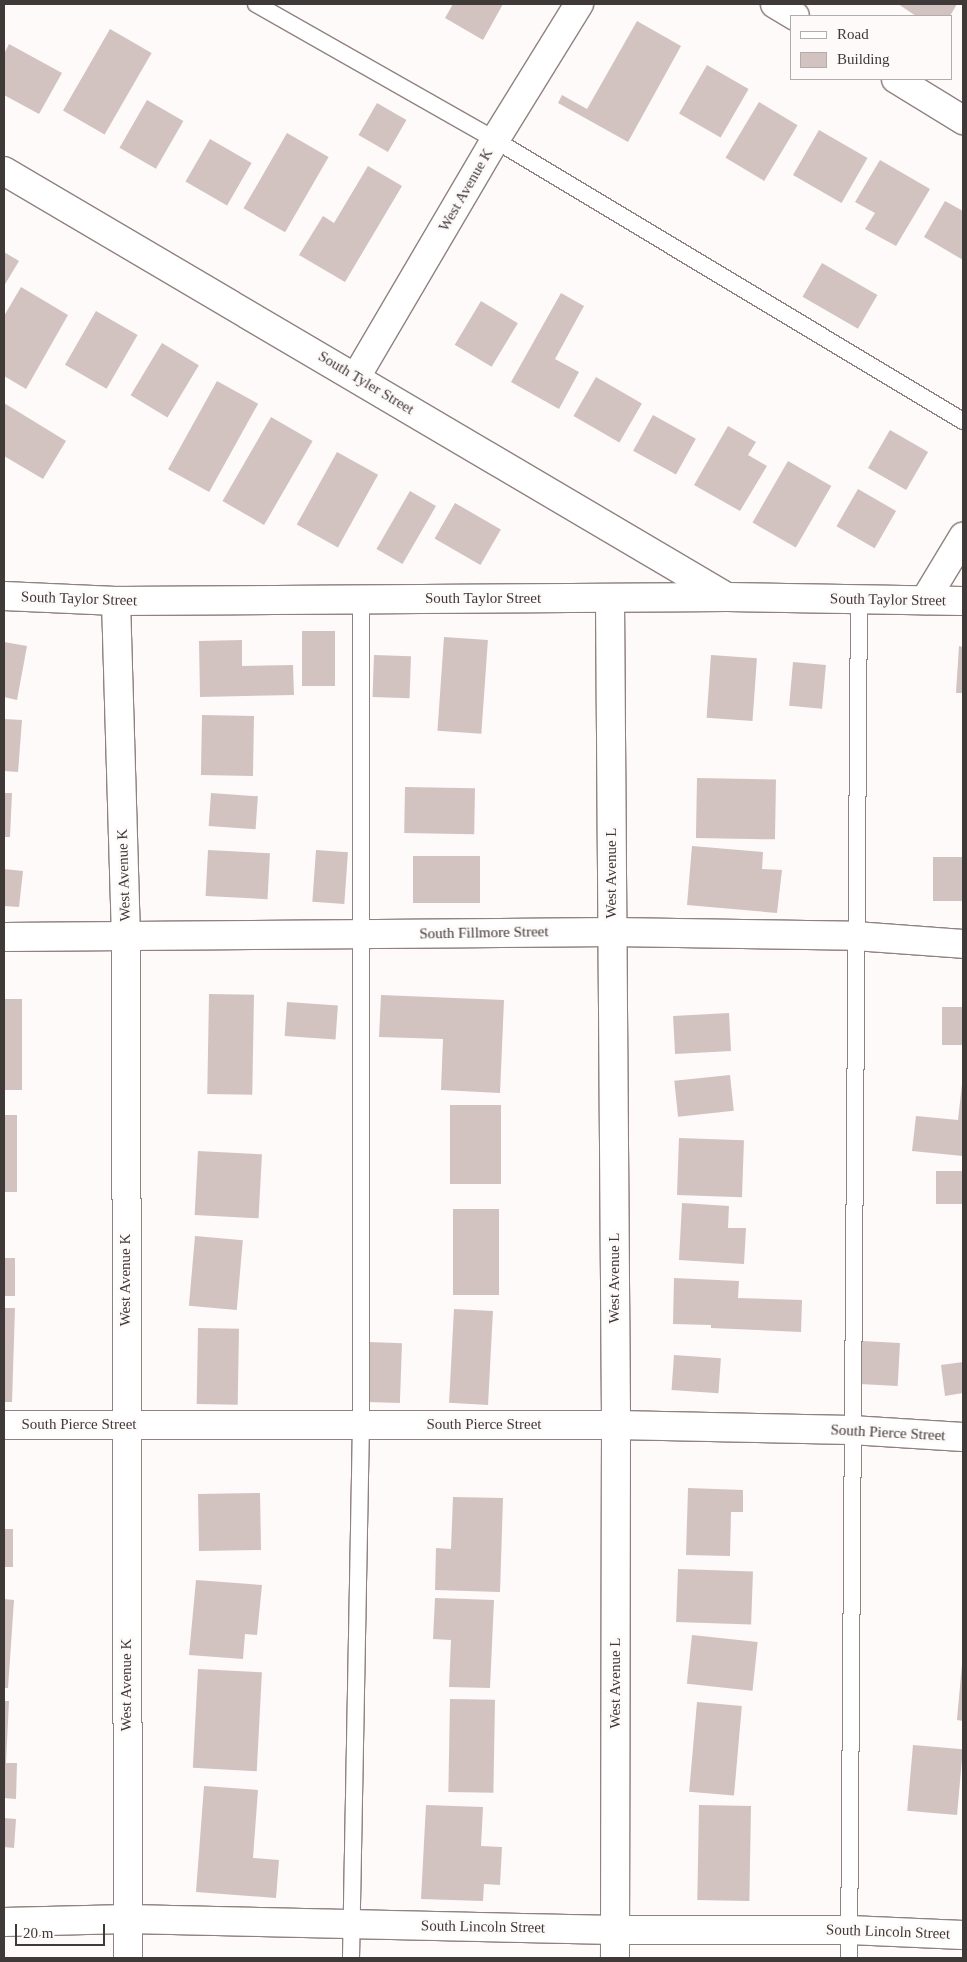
<!DOCTYPE html>
<html>
<head>
<meta charset="utf-8">
<style>
	body { margin:0 }
	#map { position:relative; width:967px; height:1962px; overflow:hidden; background:#fdfaf9; font-family:"Times New Roman",serif }
	div>[style] { position:absolute }
	.building>* { inset:0; background:#d2c3c0; transform-origin:0 0 }
	.roads { filter:drop-shadow(1px 0 #908280) drop-shadow(-1px 0 #908280) drop-shadow(0 1px #908280) drop-shadow(0 -1px #908280) }
	.lane>* { height:16px; margin:-8px; padding:0 8px; transform-origin:8px; border-radius:8px; background:#fff }
	.street>* { height:28px; margin:-14px; padding:0 14px; transform-origin:14px; border-radius:14px; background:#fff }
	span { translate:-50% -50%; white-space:nowrap; text-align:center; line-height:1.15; -webkit-text-stroke:5px #fdfaf9; paint-order:stroke }
	.street-label { font-size:15px; color:#3f3938 }
	.frame { position:absolute; inset:0; border:5px solid #3f3938; pointer-events:none }
	.legend { position:absolute; left:790px; top:15px; width:162px; height:65px; box-sizing:border-box; background:#fdfaf9; border:1px solid #b1adac; margin:0; padding:6px 9px; list-style:none; font-size:15px; color:#3f3938 }
	.legend li { display:flex; align-items:center; gap:10px; height:25px }
	.legend b { width:25px; border:1px solid #b1adac }
	.scale { position:absolute; left:15px; top:1924px; width:90px; height:22px; box-sizing:border-box; border:2px solid #3f3938; border-top:0; padding-left:6px; font-size:15px; line-height:18px; white-space:nowrap; color:#3f3938; -webkit-text-stroke:4px #fdfaf9; paint-order:stroke }
</style>
</head>
<body>
<div id="map">
	<div class="building">
		<i style="clip-path:polygon(453px 4px,503px 4px,483px 40px,445px 18px)"></i>
		<i style="clip-path:polygon(898px 4px,957px 4px,950px 16px,916px 16px)"></i>
		<i style="clip-path:polygon(637px 21px,681px 46px,628px 142px,558px 103px,562px 95px,587px 109px)"></i>
		<i style="left:110px;top:29px;width:48px;height:94px;rotate:30deg"></i>
		<i style="clip-path:polygon(9px 44px,62px 73px,39px 114px,4px 95px,4px 54px)"></i>
		<i style="left:707px;top:65px;width:48px;height:56px;rotate:30deg"></i>
		<i style="left:147px;top:100px;width:42px;height:55px;rotate:30deg"></i>
		<i style="left:759px;top:102px;width:45px;height:65px;rotate:31deg"></i>
		<i style="left:377px;top:103px;width:34px;height:37px;rotate:30deg"></i>
		<i style="left:819px;top:130px;width:56px;height:52px;rotate:30deg"></i>
		<i style="left:287px;top:133px;width:48px;height:87px;rotate:30deg"></i>
		<i style="left:210px;top:139px;width:48px;height:49px;rotate:30deg"></i>
		<i style="clip-path:polygon(880px 160px,930px 189px,896px 246px,865px 229px,875px 213px,855px 202px)"></i>
		<i style="clip-path:polygon(368px 166px,402px 186px,345px 282px,299px 255px,323px 216px,334px 223px)"></i>
		<i style="clip-path:polygon(945px 201px,963px 211px,963px 260px,924px 237px)"></i>
		<i style="clip-path:polygon(4px 252px,19px 261px,4px 286px)"></i>
		<i style="left:822px;top:263px;width:64px;height:39px;rotate:30deg"></i>
		<i style="clip-path:polygon(21px 287px,68px 315px,26px 389px,4px 376px,4px 316px)"></i>
		<i style="clip-path:polygon(561px 293px,584px 306px,555px 359px,579px 372px,559px 409px,511px 382px)"></i>
		<i style="left:481px;top:301px;width:43px;height:51px;rotate:31deg"></i>
		<i style="left:96px;top:311px;width:48px;height:62px;rotate:30deg"></i>
		<i style="left:162px;top:343px;width:43px;height:61px;rotate:31deg"></i>
		<i style="left:596px;top:377px;width:53px;height:45px;rotate:30deg"></i>
		<i style="left:217px;top:381px;width:47px;height:101px;rotate:29deg"></i>
		<i style="clip-path:polygon(4px 403px,66px 441px,43px 479px,4px 456px)"></i>
		<i style="left:653px;top:415px;width:49px;height:41px;rotate:29deg"></i>
		<i style="left:271px;top:417px;width:48px;height:97px;rotate:30deg"></i>
		<i style="clip-path:polygon(728px 426px,756px 442px,748px 455px,767px 466px,740px 511px,694px 485px)"></i>
		<i style="left:890px;top:430px;width:44px;height:44px;rotate:30deg"></i>
		<i style="left:337px;top:452px;width:47px;height:83px;rotate:29deg"></i>
		<i style="left:788px;top:461px;width:50px;height:71px;rotate:30deg"></i>
		<i style="left:858px;top:489px;width:44px;height:43px;rotate:30deg"></i>
		<i style="left:410px;top:491px;width:30px;height:67px;rotate:30deg"></i>
		<i style="left:455px;top:503px;width:53px;height:41px;rotate:30deg"></i>
		<i style="left:302px;top:631px;width:33px;height:55px"></i>
		<i style="left:444px;top:637px;width:44px;height:94px;rotate:4deg"></i>
		<i style="clip-path:polygon(242px 640px,242px 666px,293px 665px,294px 695px,200px 697px,199px 641px)"></i>
		<i style="clip-path:polygon(4px 642px,27px 646px,17px 700px,4px 697px)"></i>
		<i style="clip-path:polygon(959px 646px,963px 647px,963px 693px,956px 693px)"></i>
		<i style="left:374px;top:655px;width:37px;height:42px;rotate:2deg"></i>
		<i style="left:711px;top:655px;width:46px;height:63px;rotate:4deg"></i>
		<i style="left:793px;top:662px;width:33px;height:44px;rotate:5deg"></i>
		<i style="left:202px;top:715px;width:52px;height:60px;rotate:1deg"></i>
		<i style="clip-path:polygon(4px 719px,22px 720px,18px 772px,4px 771px)"></i>
		<i style="left:697px;top:778px;width:79px;height:60px;rotate:1deg"></i>
		<i style="left:405px;top:787px;width:70px;height:46px;rotate:1deg"></i>
		<i style="clip-path:polygon(4px 793px,12px 793px,10px 837px,4px 837px)"></i>
		<i style="left:211px;top:793px;width:47px;height:33px;rotate:4deg"></i>
		<i style="clip-path:polygon(692px 846px,763px 852px,762px 869px,782px 870px,777px 913px,687px 905px)"></i>
		<i style="left:208px;top:850px;width:62px;height:46px;rotate:3deg"></i>
		<i style="left:316px;top:850px;width:32px;height:52px;rotate:4deg"></i>
		<i style="left:413px;top:856px;width:67px;height:47px"></i>
		<i style="left:933px;top:857px;width:30px;height:44px"></i>
		<i style="clip-path:polygon(4px 869px,23px 871px,19px 907px,4px 906px)"></i>
		<i style="left:209px;top:994px;width:45px;height:100px;rotate:1deg"></i>
		<i style="clip-path:polygon(381px 995px,504px 1000px,500px 1093px,441px 1090px,443px 1039px,379px 1037px)"></i>
		<i style="left:4px;top:999px;width:18px;height:91px"></i>
		<i style="left:287px;top:1002px;width:51px;height:34px;rotate:4deg"></i>
		<i style="left:942px;top:1007px;width:21px;height:38px"></i>
		<i style="left:729px;top:1013px;width:38px;height:56px;rotate:87deg"></i>
		<i style="left:730px;top:1075px;width:36px;height:56px;rotate:84deg"></i>
		<i style="clip-path:polygon(962px 1084px,963px 1156px,912px 1151px,916px 1116px,958px 1120px)"></i>
		<i style="left:450px;top:1105px;width:51px;height:79px"></i>
		<i style="left:4px;top:1115px;width:13px;height:77px"></i>
		<i style="left:679px;top:1138px;width:65px;height:57px;rotate:2deg"></i>
		<i style="left:198px;top:1151px;width:64px;height:64px;rotate:3deg"></i>
		<i style="left:936px;top:1171px;width:27px;height:33px"></i>
		<i style="clip-path:polygon(682px 1203px,729px 1206px,728px 1228px,746px 1228px,744px 1264px,679px 1260px)"></i>
		<i style="left:453px;top:1209px;width:46px;height:86px"></i>
		<i style="left:195px;top:1236px;width:48px;height:70px;rotate:5deg"></i>
		<i style="left:4px;top:1258px;width:11px;height:38px"></i>
		<i style="clip-path:polygon(674px 1278px,739px 1281px,738px 1298px,802px 1300px,801px 1332px,711px 1328px,711px 1325px,673px 1324px)"></i>
		<i style="clip-path:polygon(4px 1308px,15px 1308px,12px 1402px,4px 1402px)"></i>
		<i style="left:454px;top:1309px;width:39px;height:94px;rotate:3deg"></i>
		<i style="left:198px;top:1328px;width:41px;height:76px;rotate:1deg"></i>
		<i style="left:862px;top:1341px;width:38px;height:43px;rotate:3deg"></i>
		<i style="left:369px;top:1342px;width:33px;height:60px;rotate:2deg"></i>
		<i style="left:674px;top:1355px;width:47px;height:35px;rotate:4deg"></i>
		<i style="clip-path:polygon(963px 1362px,963px 1393px,945px 1396px,941px 1365px)"></i>
		<i style="clip-path:polygon(688px 1488px,743px 1490px,743px 1512px,731px 1512px,730px 1556px,686px 1555px)"></i>
		<i style="left:260px;top:1493px;width:57px;height:62px;rotate:89deg"></i>
		<i style="clip-path:polygon(453px 1497px,503px 1498px,500px 1592px,435px 1590px,436px 1548px,451px 1549px)"></i>
		<i style="left:4px;top:1529px;width:9px;height:38px"></i>
		<i style="left:678px;top:1569px;width:75px;height:53px;rotate:2deg"></i>
		<i style="clip-path:polygon(196px 1580px,262px 1585px,257px 1635px,245px 1634px,243px 1659px,189px 1655px)"></i>
		<i style="clip-path:polygon(435px 1598px,494px 1600px,490px 1688px,449px 1687px,451px 1640px,433px 1639px)"></i>
		<i style="clip-path:polygon(4px 1599px,14px 1600px,8px 1688px,4px 1688px)"></i>
		<i style="left:692px;top:1635px;width:66px;height:49px;rotate:6deg"></i>
		<i style="clip-path:polygon(962px 1664px,963px 1664px,963px 1721px,957px 1720px)"></i>
		<i style="left:198px;top:1669px;width:64px;height:99px;rotate:3deg"></i>
		<i style="left:450px;top:1699px;width:45px;height:93px;rotate:1deg"></i>
		<i style="clip-path:polygon(4px 1701px,9px 1701px,6px 1763px,17px 1763px,16px 1799px,4px 1798px)"></i>
		<i style="left:697px;top:1702px;width:45px;height:90px;rotate:5deg"></i>
		<i style="left:913px;top:1745px;width:50px;height:66px;rotate:5deg"></i>
		<i style="clip-path:polygon(204px 1786px,258px 1790px,253px 1858px,279px 1860px,276px 1898px,196px 1892px)"></i>
		<i style="clip-path:polygon(426px 1805px,483px 1807px,481px 1846px,502px 1847px,500px 1885px,484px 1884px,483px 1901px,421px 1899px)"></i>
		<i style="left:699px;top:1805px;width:52px;height:95px;rotate:1deg"></i>
		<i style="clip-path:polygon(4px 1818px,16px 1819px,14px 1848px,4px 1847px)"></i>
	</div>
	<div class="roads">
		<div class="lane">
			<i style="left:256px;top:4px;width:275px;rotate:29.6deg"></i>
			<i style="left:495px;top:140px;width:546px;rotate:30.98deg"></i>
			<i style="left:351px;top:1958px;width:533px;rotate:-88.93deg"></i>
			<i style="left:361px;top:1425px;width:825px;rotate:-90deg"></i>
			<i style="left:849px;top:1958px;width:1358px;rotate:-89.58deg"></i>
		</div>
		<div class="street">
			<i style="left:775px;top:4px;width:23px;rotate:31deg"></i>
			<i style="left:896px;top:79px;width:79px;rotate:31.5deg"></i>
			<i style="left:4px;top:171px;width:839px;rotate:30.51deg"></i>
			<i style="left:356px;top:377px;width:275px;rotate:-59.6deg"></i>
			<i style="left:495px;top:140px;width:160px;rotate:-58.3deg"></i>
			<i style="left:4px;top:596px;width:112px;rotate:2.6deg"></i>
			<i style="left:116px;top:601px;width:611px;rotate:-0.38deg"></i>
			<i style="left:727px;top:597px;width:236px;rotate:1deg"></i>
			<i style="left:610px;top:599px;width:826px;rotate:89.58deg"></i>
			<i style="left:616px;top:1425px;width:533px;rotate:90.11deg"></i>
			<i style="left:925px;top:600px;width:74px;rotate:-58.9deg"></i>
			<i style="left:116px;top:601px;width:335px;rotate:88.3deg"></i>
			<i style="left:126px;top:936px;width:1022px;rotate:89.89deg"></i>
			<i style="left:4px;top:937px;width:609px;rotate:-0.47deg"></i>
			<i style="left:613px;top:932px;width:242px;rotate:0.9deg"></i>
			<i style="left:855px;top:936px;width:108px;rotate:4.2deg"></i>
			<i style="left:4px;top:1425px;width:612px"></i>
			<i style="left:616px;top:1425px;width:235px;rotate:1.2deg"></i>
			<i style="left:851px;top:1430px;width:112px;rotate:3.6deg"></i>
			<i style="left:4px;top:1922px;width:124px;rotate:-1.4deg"></i>
			<i style="left:128px;top:1919px;width:487px;rotate:1.3deg"></i>
			<i style="left:615px;top:1930px;width:234px"></i>
			<i style="left:849px;top:1930px;width:114px;rotate:2.5deg"></i>
		</div>
	</div>
	<div class="street-label">
		<span style="left:466px;top:190px;rotate:-60deg">West Avenue K</span>
		<span style="left:366px;top:383px;rotate:31deg">South Tyler Street</span>
		<span style="left:79px;top:599px;rotate:2deg">South Taylor Street</span>
		<span style="left:483px;top:599px">South Taylor Street</span>
		<span style="left:888px;top:600px;rotate:1deg">South Taylor Street</span>
		<span style="left:612px;top:873px;rotate:-90deg">West Avenue L</span>
		<span style="left:124px;top:875px;rotate:-92deg">West Avenue K</span>
		<span style="left:484px;top:933px;rotate:-1deg">South Fillmore Street</span>
		<span style="left:615px;top:1278px;rotate:-90deg">West Avenue L</span>
		<span style="left:126px;top:1280px;rotate:-90deg">West Avenue K</span>
		<span style="left:79px;top:1425px">South Pierce Street</span>
		<span style="left:484px;top:1425px">South Pierce Street</span>
		<span style="left:888px;top:1433px;rotate:3deg">South Pierce Street</span>
		<span style="left:616px;top:1683px;rotate:-90deg">West Avenue L</span>
		<span style="left:127px;top:1685px;rotate:-90deg">West Avenue K</span>
		<span style="left:483px;top:1927px;rotate:1deg">South Lincoln Street</span>
		<span style="left:888px;top:1932px;rotate:2deg">South Lincoln Street</span>
	</div>
	<div class="frame"></div>
	<ul class="legend">
	<li><b style="height:6px;background:#fff"></b>Road</li>
	<li><b style="height:14px;background:#d2c3c0"></b>Building</li>
	</ul>
	<div class="scale">20 m</div>
</div>
</body>
</html>
